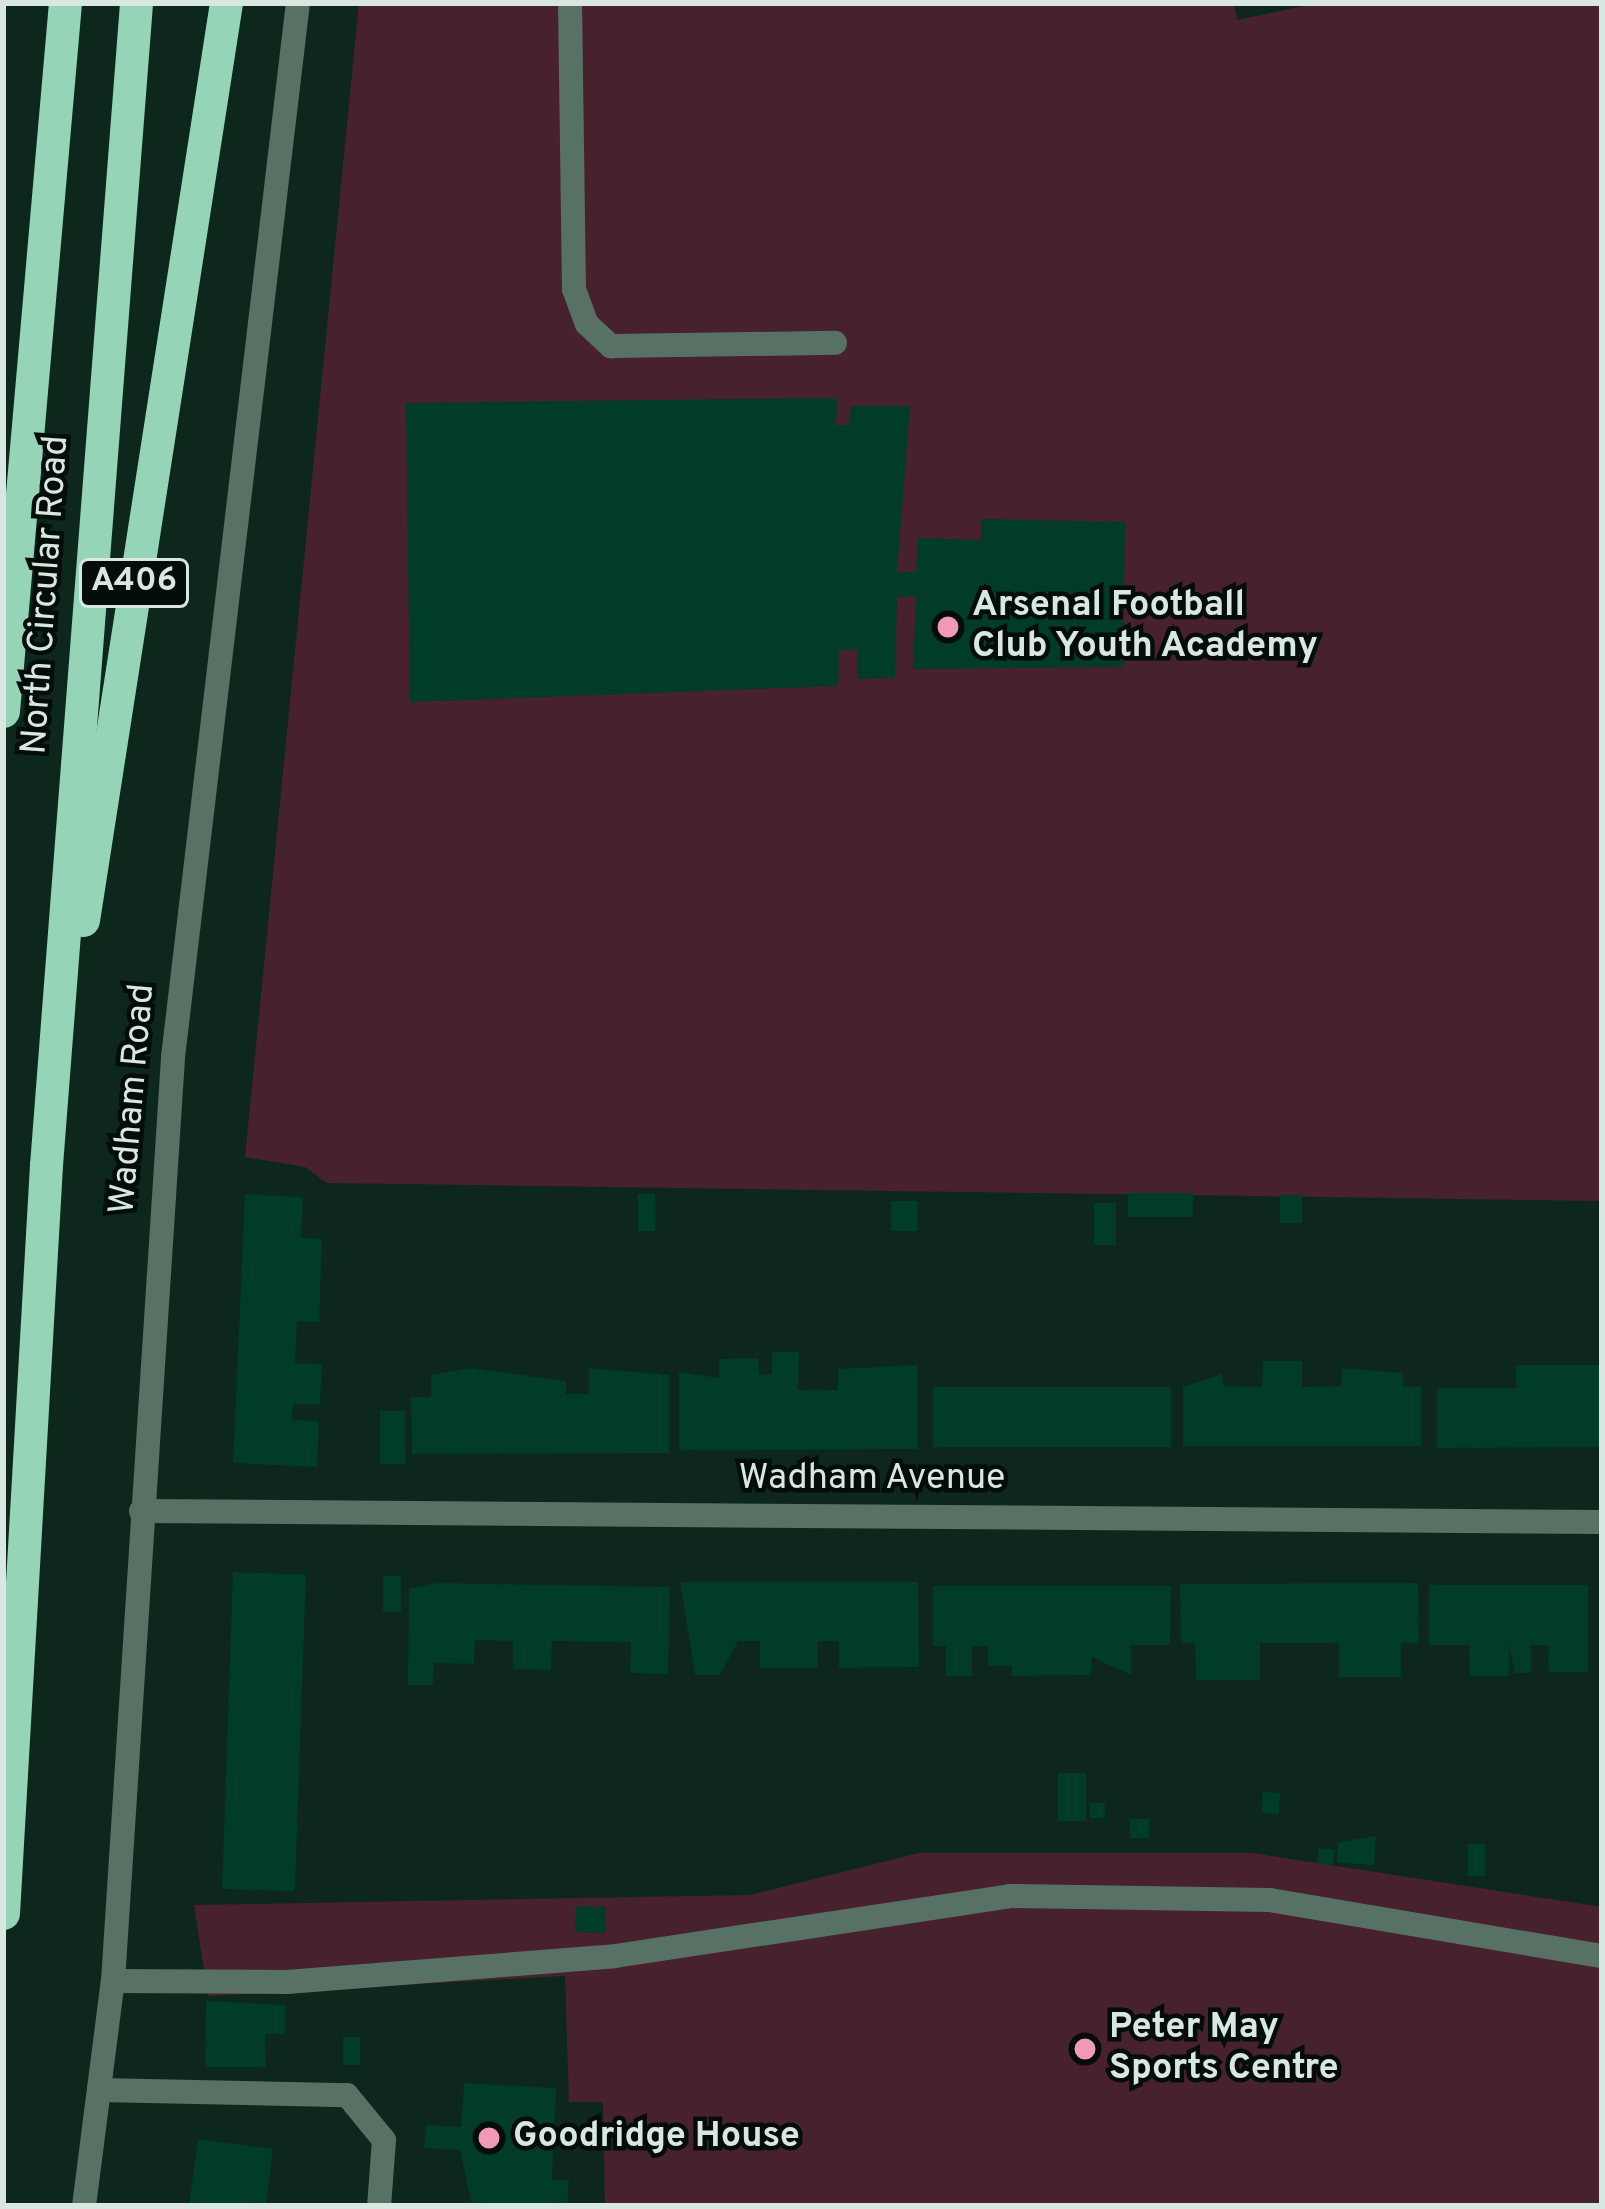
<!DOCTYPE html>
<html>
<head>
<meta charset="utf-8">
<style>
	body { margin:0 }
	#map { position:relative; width:1605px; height:2209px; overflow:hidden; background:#0d271c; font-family:Overpass,sans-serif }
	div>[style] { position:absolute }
	.green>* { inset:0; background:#47212e }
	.building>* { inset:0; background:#013b29; transform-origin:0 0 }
	.service>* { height:24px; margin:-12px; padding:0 12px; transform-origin:12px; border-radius:12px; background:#577265 }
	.minor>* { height:24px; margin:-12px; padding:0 12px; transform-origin:12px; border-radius:12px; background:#577265 }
	.tertiary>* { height:24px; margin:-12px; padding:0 12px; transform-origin:12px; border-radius:12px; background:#577265 }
	.trunk>* { height:33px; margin:-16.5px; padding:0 16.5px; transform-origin:16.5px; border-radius:16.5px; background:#96d4b8 }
	.dots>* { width:33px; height:33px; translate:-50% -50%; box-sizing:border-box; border:6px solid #040d09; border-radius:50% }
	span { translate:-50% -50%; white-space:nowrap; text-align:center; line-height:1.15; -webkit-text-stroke:9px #040d09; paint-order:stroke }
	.shield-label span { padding:3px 9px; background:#040d09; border:3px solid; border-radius:9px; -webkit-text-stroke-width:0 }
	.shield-label { font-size:33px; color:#d8e8e0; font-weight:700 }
	.street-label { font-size:36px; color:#d8e8e0 }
	.poi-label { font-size:36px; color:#d8e8e0; font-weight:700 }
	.left { translate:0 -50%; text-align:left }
	.frame { position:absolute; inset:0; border:6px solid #d8e8e0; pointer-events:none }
</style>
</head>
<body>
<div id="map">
	<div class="green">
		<i style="clip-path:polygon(359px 3px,1234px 3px,1237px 20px,1318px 3px,1602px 3px,1602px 1201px,327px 1183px,305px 1167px,245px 1157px)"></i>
		<i style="clip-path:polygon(919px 1853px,1253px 1853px,1602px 1907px,1602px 2206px,605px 2206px,603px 2102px,569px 2102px,565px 1976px,208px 1996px,194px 1905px,750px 1895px)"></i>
	</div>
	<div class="building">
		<i style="clip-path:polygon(837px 398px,836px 425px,849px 425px,851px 406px,910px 406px,897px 572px,916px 572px,918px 538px,981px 540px,981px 519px,1125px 522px,1123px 667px,913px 669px,916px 596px,897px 597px,895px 678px,857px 679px,857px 649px,839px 650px,838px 686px,410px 702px,406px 403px)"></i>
		<i style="left:1128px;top:1193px;width:65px;height:24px"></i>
		<i style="clip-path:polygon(245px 1194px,303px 1197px,301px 1238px,322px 1239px,319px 1322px,297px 1321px,295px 1363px,322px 1364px,320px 1405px,293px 1404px,292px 1420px,319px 1421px,317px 1467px,233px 1463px)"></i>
		<i style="left:638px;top:1194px;width:17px;height:37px"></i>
		<i style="left:1280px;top:1195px;width:22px;height:28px"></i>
		<i style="left:891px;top:1201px;width:26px;height:30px"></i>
		<i style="left:1116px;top:1203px;width:42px;height:22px;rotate:90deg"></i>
		<i style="clip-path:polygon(772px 1352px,799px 1352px,798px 1390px,838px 1390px,838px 1369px,917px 1365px,917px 1449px,679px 1450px,679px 1372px,719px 1378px,719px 1359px,758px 1358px,759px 1375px,772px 1374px)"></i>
		<i style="clip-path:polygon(1263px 1361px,1302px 1361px,1302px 1387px,1341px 1386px,1342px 1368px,1403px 1373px,1403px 1387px,1421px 1386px,1421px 1446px,1183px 1446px,1183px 1387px,1222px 1374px,1223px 1386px,1262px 1387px)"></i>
		<i style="clip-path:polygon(1516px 1365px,1602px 1365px,1602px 1447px,1437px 1448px,1437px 1388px,1516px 1388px)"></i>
		<i style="clip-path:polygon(470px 1368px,566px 1381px,566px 1394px,589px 1394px,589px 1368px,669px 1375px,669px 1453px,412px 1454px,411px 1397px,431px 1397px,431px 1375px)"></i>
		<i style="left:933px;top:1387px;width:238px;height:60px"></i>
		<i style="left:380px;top:1411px;width:25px;height:53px"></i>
		<i style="left:233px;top:1572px;width:73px;height:317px;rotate:2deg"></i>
		<i style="left:383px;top:1576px;width:18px;height:36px"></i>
		<i style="clip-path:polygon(680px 1582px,918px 1582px,919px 1667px,839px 1668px,839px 1641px,818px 1641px,818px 1668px,760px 1668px,760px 1641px,738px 1641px,720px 1675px,695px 1675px)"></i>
		<i style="clip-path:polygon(436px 1583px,670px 1587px,668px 1674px,630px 1673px,631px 1642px,552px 1641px,551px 1670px,513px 1669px,513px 1641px,475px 1640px,474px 1664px,434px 1663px,433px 1685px,408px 1685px,409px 1589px)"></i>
		<i style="clip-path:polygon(1418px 1583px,1419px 1643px,1401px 1643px,1401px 1677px,1339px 1677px,1339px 1643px,1260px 1643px,1260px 1680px,1196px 1680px,1195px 1643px,1181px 1643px,1180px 1584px)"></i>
		<i style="clip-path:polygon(1429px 1585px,1588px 1585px,1588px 1672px,1549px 1672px,1548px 1645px,1531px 1645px,1531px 1673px,1515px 1673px,1509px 1645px,1509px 1676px,1470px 1676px,1469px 1645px,1429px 1645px)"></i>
		<i style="clip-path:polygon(933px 1586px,1171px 1586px,1170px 1645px,1131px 1645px,1131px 1675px,1092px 1657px,1091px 1675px,1012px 1676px,1012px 1666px,988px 1666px,988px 1646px,972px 1646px,972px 1676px,946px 1676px,946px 1646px,933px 1646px)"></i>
		<i style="left:1058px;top:1773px;width:28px;height:48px"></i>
		<i style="left:1263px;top:1792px;width:17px;height:21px;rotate:3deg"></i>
		<i style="left:1105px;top:1803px;width:15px;height:15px;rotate:90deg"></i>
		<i style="left:1130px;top:1819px;width:19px;height:19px"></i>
		<i style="clip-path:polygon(1376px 1836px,1374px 1865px,1337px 1863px,1338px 1842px)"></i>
		<i style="left:1468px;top:1844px;width:17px;height:32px"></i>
		<i style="left:1319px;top:1848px;width:16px;height:15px;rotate:7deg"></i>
		<i style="left:576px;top:1906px;width:30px;height:26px;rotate:2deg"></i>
		<i style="clip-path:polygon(206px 2001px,285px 2005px,285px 2034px,265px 2034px,266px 2067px,205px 2067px)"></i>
		<i style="left:343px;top:2037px;width:17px;height:28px"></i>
		<i style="clip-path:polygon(464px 2083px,556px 2088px,552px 2180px,569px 2180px,567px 2206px,472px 2206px,460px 2150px,424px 2148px,426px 2125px,461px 2127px)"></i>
		<i style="clip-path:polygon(198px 2139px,273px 2149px,266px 2206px,189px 2206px)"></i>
	</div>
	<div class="service">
		<i style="left:570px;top:3px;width:286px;rotate:89.2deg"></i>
		<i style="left:574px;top:289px;width:37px;rotate:70deg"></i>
		<i style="left:587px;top:324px;width:33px;rotate:43deg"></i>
		<i style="left:611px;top:346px;width:224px;rotate:-0.8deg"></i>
		<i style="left:113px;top:1981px;width:174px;rotate:0.3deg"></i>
		<i style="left:287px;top:1982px;width:329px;rotate:-4.5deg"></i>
		<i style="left:615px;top:1956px;width:400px;rotate:-8.6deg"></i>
		<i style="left:1010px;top:1896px;width:260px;rotate:0.9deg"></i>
		<i style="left:1270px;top:1900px;width:337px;rotate:9.6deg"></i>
		<i style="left:99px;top:2090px;width:248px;rotate:1.2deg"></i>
		<i style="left:347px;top:2095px;width:58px;rotate:50.6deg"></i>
		<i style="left:384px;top:2140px;width:66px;rotate:94.3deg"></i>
	</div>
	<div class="minor">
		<i style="left:141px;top:1511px;width:1461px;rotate:0.43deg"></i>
	</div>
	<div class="tertiary">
		<i style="left:84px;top:2206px;width:227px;rotate:-82.7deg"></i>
		<i style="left:113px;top:1981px;width:926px;rotate:-86.28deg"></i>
		<i style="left:173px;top:1057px;width:1061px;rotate:-83.24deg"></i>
	</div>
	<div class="trunk">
		<i style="left:3px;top:711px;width:711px;rotate:-85deg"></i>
		<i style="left:83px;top:920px;width:928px;rotate:-81.14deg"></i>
		<i style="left:3px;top:1913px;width:749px;rotate:-86.71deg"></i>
		<i style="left:46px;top:1165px;width:1165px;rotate:-85.57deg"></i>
	</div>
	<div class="dots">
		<i style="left:948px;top:627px;background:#f09ab6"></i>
		<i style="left:1085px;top:2049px;background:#f09ab6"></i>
		<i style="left:489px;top:2138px;background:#f09ab6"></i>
	</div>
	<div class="shield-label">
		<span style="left:134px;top:583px">A406</span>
	</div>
	<div class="street-label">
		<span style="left:47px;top:595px;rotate:-86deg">North Circular Road</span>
		<span style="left:134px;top:1099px;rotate:-85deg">Wadham Road</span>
		<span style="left:872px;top:1480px">Wadham Avenue</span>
	</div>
	<div class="poi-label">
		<span class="left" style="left:972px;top:627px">Arsenal Football<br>Club Youth Academy</span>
		<span class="left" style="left:1109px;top:2049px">Peter May<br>Sports Centre</span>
		<span class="left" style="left:513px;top:2138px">Goodridge House</span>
	</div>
	<div class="frame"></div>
</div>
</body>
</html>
